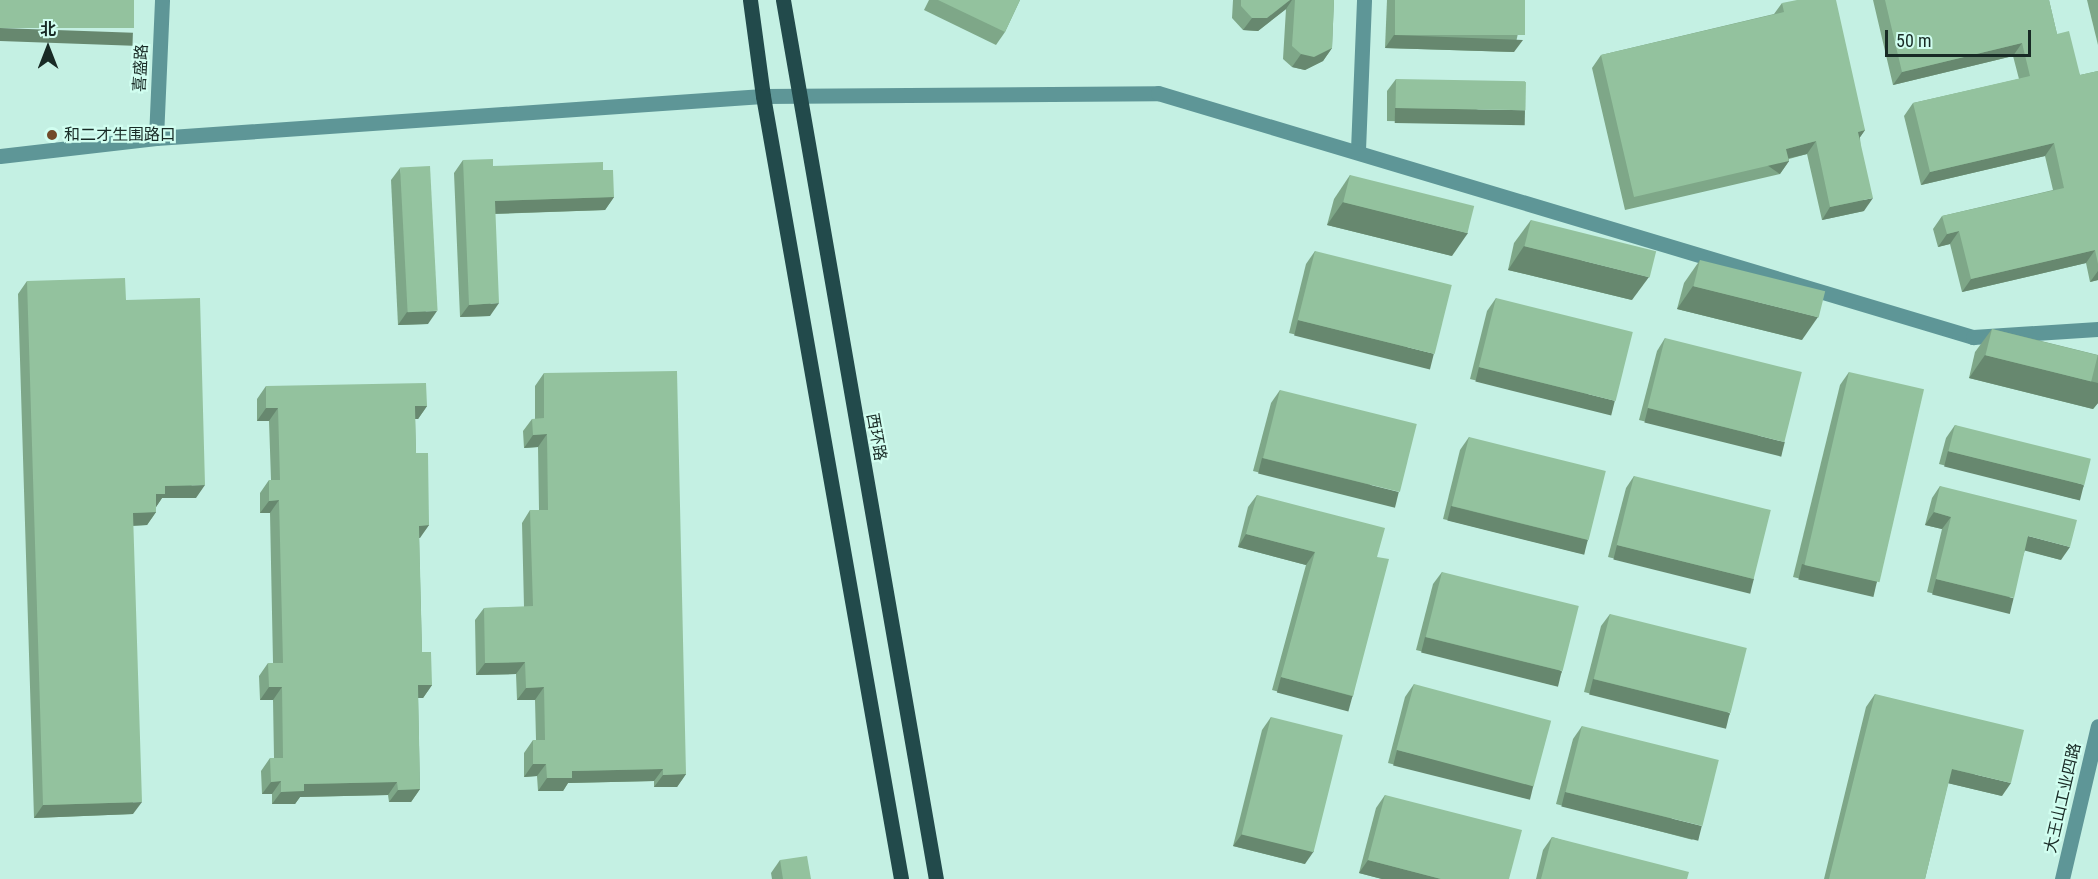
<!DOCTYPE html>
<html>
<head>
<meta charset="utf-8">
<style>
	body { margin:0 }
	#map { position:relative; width:2098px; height:879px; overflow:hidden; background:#c4f0e3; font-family:"Roboto Condensed","Noto Sans SC",sans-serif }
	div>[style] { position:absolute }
	.minor>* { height:15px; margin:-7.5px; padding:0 7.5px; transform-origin:7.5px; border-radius:7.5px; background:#5e9697 }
	.major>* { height:15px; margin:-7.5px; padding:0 7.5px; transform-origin:7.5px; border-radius:7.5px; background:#224a4b }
	.wall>* { inset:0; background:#7ea788 }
	.shaded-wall>* { inset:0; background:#67886f; transform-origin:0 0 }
	.building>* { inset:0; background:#93c29e; transform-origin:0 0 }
	.dots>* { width:16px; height:16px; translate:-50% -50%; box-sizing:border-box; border:3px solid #d1fef0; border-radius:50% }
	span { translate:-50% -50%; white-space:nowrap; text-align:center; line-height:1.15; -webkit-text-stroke:4.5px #d1fef0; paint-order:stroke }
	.street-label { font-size:16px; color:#182a25 }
	.poi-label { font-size:16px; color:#182a25 }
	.left { translate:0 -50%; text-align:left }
	.north { position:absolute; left:18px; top:18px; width:60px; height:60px; -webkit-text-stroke:4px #d1fef0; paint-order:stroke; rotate:0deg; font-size:16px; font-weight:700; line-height:24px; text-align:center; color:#182a25 }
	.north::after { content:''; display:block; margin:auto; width:21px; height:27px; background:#182a25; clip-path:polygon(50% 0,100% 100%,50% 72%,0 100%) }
	.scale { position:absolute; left:1885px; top:30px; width:146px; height:27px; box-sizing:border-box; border:3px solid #182a25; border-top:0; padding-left:8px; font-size:18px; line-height:21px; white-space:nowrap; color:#182a25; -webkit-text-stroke:4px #d1fef0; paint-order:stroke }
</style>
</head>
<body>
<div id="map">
	<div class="minor">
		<i style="left:156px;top:138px;width:138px;rotate:-87.5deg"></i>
		<i style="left:1358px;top:150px;width:150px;rotate:-87.7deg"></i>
		<i style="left:0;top:156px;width:157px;rotate:-6.6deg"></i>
		<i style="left:156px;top:138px;width:608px;rotate:-3.96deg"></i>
		<i style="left:763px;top:96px;width:395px;rotate:-0.4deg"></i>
		<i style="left:1158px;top:93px;width:851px;rotate:16.67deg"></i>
		<i style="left:1973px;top:337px;width:125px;rotate:-3.7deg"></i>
		<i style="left:2062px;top:879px;width:157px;rotate:-76.8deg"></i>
	</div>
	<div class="major">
		<i style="left:750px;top:0;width:97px;rotate:82.3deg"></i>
		<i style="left:763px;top:96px;width:795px;rotate:80deg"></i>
		<i style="left:783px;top:0;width:892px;rotate:80.13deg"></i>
	</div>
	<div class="wall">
		<i style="clip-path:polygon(929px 0,1020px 0,1005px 32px,996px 45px,924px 10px)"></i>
		<i style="clip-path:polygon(1233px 0,1334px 0,1332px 48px,1323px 61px,1305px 70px,1292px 67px,1283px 59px,1286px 9px,1258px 31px,1243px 30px,1232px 18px)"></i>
		<i style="clip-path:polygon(1387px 0,1525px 0,1514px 52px,1385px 48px)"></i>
		<i style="clip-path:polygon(1873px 0,2049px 0,2057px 34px,2080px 75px,2098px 71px,2098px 280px,2090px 282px,2086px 263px,1962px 292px,1950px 244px,1938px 247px,1933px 229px,1942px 216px,2053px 190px,2045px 156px,1921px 185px,1904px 116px,1913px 103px,2019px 79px,2013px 56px,1893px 85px)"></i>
		<i style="clip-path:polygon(2087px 0,2098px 0,2098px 45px)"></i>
		<i style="clip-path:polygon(1782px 3px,1865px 130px,1860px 137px,1864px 211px,1822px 220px,1807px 154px,1789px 159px,1789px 161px,1780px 174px,1625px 210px,1592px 68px,1601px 55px,1774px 14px)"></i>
		<i style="clip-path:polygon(1396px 79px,1516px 124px,1387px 121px,1387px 91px)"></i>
		<i style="clip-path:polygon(463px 160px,493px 166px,603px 170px,614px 197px,605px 210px,495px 214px,490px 316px,460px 317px,454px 173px)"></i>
		<i style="clip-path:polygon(400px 168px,428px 324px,398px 325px,391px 180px)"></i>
		<i style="clip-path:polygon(1350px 175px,1452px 256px,1327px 225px,1334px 199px)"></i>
		<i style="clip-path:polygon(1531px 220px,1632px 300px,1508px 270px,1514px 243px)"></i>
		<i style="clip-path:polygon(1315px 251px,1426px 367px,1289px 333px,1306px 264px)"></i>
		<i style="clip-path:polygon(1700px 260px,1802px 340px,1677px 309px,1684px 283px)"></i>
		<i style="clip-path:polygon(27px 281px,126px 300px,196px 498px,162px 498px,156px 507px,156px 512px,147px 525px,133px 526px,133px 814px,34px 818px,18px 294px)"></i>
		<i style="clip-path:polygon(1496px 298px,1606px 413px,1470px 379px,1487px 311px)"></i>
		<i style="clip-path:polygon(1992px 329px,2098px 355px,2098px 403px,2093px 409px,1969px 378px,1975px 352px)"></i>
		<i style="clip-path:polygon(1665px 338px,1776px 454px,1639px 420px,1657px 351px)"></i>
		<i style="clip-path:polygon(1849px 372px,1877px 582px,1868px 595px,1793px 577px,1840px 385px)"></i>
		<i style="clip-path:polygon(544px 373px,686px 774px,677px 787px,654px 787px,654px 781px,568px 783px,563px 791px,538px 791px,537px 776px,524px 777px,524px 753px,533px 740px,536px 740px,535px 700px,517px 700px,516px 674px,476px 675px,475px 620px,484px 608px,524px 607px,522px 523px,530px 510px,539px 510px,538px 447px,524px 448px,523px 431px,532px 419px,535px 419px,535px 386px)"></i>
		<i style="clip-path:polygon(266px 386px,427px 406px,418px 419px,415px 419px,416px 453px,429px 525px,419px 538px,422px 652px,432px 685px,423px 698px,418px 698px,420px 789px,411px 802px,389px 802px,388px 795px,300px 797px,295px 804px,272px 804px,272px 794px,262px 794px,261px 771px,270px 758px,274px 758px,273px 700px,260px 700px,259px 676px,268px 663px,273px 663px,270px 513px,260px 513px,260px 493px,269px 480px,271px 480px,269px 421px,257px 421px,257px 399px)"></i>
		<i style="clip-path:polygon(1280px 390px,1390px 505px,1253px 471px,1271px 403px)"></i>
		<i style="clip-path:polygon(1955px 425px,2084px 486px,2075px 499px,1939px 464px,1946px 438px)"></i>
		<i style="clip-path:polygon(1469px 437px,1588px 540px,1579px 553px,1443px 519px,1460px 450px)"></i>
		<i style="clip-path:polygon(1634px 476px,1754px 579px,1745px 591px,1608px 557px,1626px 488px)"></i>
		<i style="clip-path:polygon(1940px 486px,2061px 560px,2025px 550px,2005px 611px,1927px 592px,1942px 529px,1925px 525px,1932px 498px)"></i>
		<i style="clip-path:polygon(1257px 495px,1377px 557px,1353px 696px,1344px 709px,1272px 690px,1306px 565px,1238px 547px,1248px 507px)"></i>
		<i style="clip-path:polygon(1442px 572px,1562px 672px,1553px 685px,1416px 650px,1433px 584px)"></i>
		<i style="clip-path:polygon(1610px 614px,1730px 714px,1721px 727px,1584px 692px,1601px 626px)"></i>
		<i style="clip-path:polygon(1414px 684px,1525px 798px,1388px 763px,1405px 697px)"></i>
		<i style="clip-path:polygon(1875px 694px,2002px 796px,1948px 783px,1925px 879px,1824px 879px,1866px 707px)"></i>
		<i style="clip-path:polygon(1271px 717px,1305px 864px,1233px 846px,1262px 730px)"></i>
		<i style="clip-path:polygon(1582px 726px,1693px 840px,1556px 804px,1573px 739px)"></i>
		<i style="clip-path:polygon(1385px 795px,1509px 879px,1382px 879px,1359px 873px,1376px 808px)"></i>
		<i style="clip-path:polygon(1552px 837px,1687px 879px,1536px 879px,1543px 850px)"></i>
		<i style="clip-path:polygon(780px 860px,811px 879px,772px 879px,771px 873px)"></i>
	</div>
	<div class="shaded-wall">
		<i style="clip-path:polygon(1290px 0,1292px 0,1286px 9px,1258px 31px,1243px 30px,1252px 18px)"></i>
		<i style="left:0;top:28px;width:133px;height:13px;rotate:2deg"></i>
		<i style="clip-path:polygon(1394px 35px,1523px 40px,1514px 52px,1385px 48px)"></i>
		<i style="clip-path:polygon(2022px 43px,2013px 56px,1893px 85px,1902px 72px)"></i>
		<i style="clip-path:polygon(1332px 48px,1323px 61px,1305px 70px,1292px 67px,1301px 54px)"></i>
		<i style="left:1395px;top:108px;width:130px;height:15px;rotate:1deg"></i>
		<i style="clip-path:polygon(1865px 130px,1856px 143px,1858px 132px)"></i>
		<i style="clip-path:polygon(1816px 141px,1807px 154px,1777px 161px,1786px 149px)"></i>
		<i style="clip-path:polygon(2054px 143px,2045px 156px,1921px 185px,1930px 172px)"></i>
		<i style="left:1789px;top:161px;width:16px;height:159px;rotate:125deg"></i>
		<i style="clip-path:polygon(614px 197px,605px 210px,486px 214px,495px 201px)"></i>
		<i style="clip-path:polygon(1873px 198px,1864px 211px,1822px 220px,1830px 207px)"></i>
		<i style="clip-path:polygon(1343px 202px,1468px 233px,1452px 256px,1327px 225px)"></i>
		<i style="clip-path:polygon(1959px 231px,1950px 244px,1938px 247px,1947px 234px)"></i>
		<i style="clip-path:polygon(1524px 246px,1649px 277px,1632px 300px,1508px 270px)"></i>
		<i style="clip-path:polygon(2095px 250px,2086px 263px,1962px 292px,1971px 279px)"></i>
		<i style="clip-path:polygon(2098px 271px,2098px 280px,2090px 282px)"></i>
		<i style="clip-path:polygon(1693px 286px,1818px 317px,1802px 340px,1677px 309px)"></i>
		<i style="clip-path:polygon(499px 303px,490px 316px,460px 317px,469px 305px)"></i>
		<i style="clip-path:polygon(437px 311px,428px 324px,398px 325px,407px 312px)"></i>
		<i style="left:1298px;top:320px;width:140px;height:16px;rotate:14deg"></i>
		<i style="clip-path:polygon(1985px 355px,2098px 383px,2098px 403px,2093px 409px,1969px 378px)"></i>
		<i style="left:1479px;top:367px;width:140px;height:15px;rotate:14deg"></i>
		<i style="clip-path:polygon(415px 406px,427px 406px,418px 419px,406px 419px)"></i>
		<i style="clip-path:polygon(266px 408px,278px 408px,269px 421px,257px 421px)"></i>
		<i style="left:1648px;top:408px;width:141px;height:15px;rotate:14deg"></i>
		<i style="clip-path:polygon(547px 434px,538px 447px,524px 448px,533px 435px)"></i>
		<i style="left:1948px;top:451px;width:140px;height:16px;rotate:14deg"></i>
		<i style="left:1262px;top:458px;width:141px;height:16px;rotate:14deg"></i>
		<i style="clip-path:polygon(205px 485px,196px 498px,162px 498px,156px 507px,156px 494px,165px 486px)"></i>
		<i style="clip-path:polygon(279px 500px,270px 513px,260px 513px,269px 501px)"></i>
		<i style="left:1451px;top:506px;width:141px;height:15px;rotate:14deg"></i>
		<i style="clip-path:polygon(156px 512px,147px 525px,124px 526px,133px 513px)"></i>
		<i style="clip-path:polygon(1934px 512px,1951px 517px,1942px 529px,1925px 525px)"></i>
		<i style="clip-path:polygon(429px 525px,420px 538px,410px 538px,419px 526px)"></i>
		<i style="clip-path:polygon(1246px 534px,1315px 552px,1306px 565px,1238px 547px)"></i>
		<i style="clip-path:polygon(2028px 536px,2070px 547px,2061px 560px,2019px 549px)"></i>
		<i style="left:1617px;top:545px;width:141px;height:15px;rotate:14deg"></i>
		<i style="left:1802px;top:564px;width:77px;height:16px;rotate:13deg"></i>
		<i style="left:1936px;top:579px;width:80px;height:16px;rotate:14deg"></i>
		<i style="left:1425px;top:637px;width:141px;height:16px;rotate:14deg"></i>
		<i style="clip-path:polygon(525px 662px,516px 674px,476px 675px,485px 663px)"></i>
		<i style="left:1281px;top:677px;width:74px;height:16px;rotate:15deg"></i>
		<i style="left:1593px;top:679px;width:141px;height:16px;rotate:14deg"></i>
		<i style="clip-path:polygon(418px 685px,432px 685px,423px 698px,409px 698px)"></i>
		<i style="clip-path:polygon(269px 687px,282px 687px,273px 700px,260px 700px)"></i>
		<i style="clip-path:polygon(544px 687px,535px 700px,517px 700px,526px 688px)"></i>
		<i style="left:1397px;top:750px;width:141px;height:16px;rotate:14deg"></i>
		<i style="clip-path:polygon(533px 764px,546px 764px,537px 776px,524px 777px)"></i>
		<i style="clip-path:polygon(663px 769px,654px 781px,568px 783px,563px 791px,538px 791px,547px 778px,572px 771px)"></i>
		<i style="clip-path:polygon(1952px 769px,2011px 783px,2002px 796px,1943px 782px)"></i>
		<i style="clip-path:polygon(686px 774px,677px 787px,654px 787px,663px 775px)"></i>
		<i style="clip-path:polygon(281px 781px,272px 794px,262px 794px,271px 782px)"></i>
		<i style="clip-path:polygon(397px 782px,388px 795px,300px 797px,295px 804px,272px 804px,281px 792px,304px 784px)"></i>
		<i style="clip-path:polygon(420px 789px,411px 802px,389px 802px,398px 790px)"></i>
		<i style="left:1565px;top:792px;width:141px;height:15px;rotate:14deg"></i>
		<i style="clip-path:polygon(142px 802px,133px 814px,34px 818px,43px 805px)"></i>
		<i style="clip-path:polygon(1242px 834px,1314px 851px,1305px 864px,1233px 846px)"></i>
		<i style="clip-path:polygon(1368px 860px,1441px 879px,1382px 879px,1359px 873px)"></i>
	</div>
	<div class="building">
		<i style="left:0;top:0;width:134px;height:28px"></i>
		<i style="clip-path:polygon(938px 0,1020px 0,1005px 32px)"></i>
		<i style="clip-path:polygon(1241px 0,1290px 0,1267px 18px,1252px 18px,1241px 6px)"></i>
		<i style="clip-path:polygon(1295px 0,1334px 0,1332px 48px,1314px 57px,1301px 54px,1292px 46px)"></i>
		<i style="left:1395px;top:0;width:130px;height:35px"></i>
		<i style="clip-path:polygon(1797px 0,1836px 0,1865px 130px,1858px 132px,1873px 198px,1830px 207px,1816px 141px,1786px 149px,1789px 161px,1634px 197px,1601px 55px,1784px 12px,1782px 3px)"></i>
		<i style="clip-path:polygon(1885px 0,2049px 0,2057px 34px,2069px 31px,2080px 75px,2098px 71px,2098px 264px,2095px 250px,1971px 279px,1959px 231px,1947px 234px,1942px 216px,2064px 188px,2054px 143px,1930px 172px,1913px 103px,2030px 76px,2022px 43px,1902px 72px)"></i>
		<i style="left:1396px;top:79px;width:130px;height:29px;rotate:1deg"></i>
		<i style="clip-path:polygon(493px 159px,493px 166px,603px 162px,603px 170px,613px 170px,614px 197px,495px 201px,499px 303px,469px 305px,463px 160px)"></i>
		<i style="left:430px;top:166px;width:145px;height:30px;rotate:87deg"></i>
		<i style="left:1350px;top:175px;width:128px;height:28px;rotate:14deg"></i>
		<i style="left:1531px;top:220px;width:129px;height:27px;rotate:14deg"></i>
		<i style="left:1315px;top:251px;width:141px;height:71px;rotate:14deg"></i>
		<i style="left:1700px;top:260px;width:129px;height:27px;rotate:14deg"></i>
		<i style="clip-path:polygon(125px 278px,126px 300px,200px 298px,205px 485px,165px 486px,165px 494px,156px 494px,156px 512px,133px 513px,142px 802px,43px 805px,27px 281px)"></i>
		<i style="left:1496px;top:298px;width:141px;height:71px;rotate:14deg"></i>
		<i style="left:1992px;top:329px;width:109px;height:27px;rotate:14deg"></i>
		<i style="left:1665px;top:338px;width:141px;height:72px;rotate:14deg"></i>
		<i style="clip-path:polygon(677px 371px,686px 774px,663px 775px,663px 769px,572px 771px,572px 778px,547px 778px,546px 764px,533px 764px,533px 740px,545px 740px,544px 687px,526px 688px,525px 662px,485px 663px,484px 608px,533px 606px,530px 510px,548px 510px,547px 434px,533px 435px,532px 419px,544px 418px,544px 373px)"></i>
		<i style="left:1849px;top:372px;width:77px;height:198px;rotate:13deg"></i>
		<i style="clip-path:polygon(426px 383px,427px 406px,415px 406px,416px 453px,428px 453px,429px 525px,419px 526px,422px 652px,431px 652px,432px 685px,418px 685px,420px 789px,398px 790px,397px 782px,304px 784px,304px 791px,281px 792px,281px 781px,271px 782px,270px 758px,283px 758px,282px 687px,269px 687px,268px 663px,283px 663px,279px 500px,269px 501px,269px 480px,280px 480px,278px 408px,266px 408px,266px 386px)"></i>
		<i style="left:1280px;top:390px;width:141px;height:70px;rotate:14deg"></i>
		<i style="left:1955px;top:425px;width:140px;height:27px;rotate:14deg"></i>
		<i style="left:1469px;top:437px;width:141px;height:71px;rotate:14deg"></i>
		<i style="left:1634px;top:476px;width:141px;height:71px;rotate:14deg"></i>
		<i style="clip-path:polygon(1940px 486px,2077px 520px,2070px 547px,2028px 536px,2014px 598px,1936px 579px,1951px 517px,1934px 512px)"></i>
		<i style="clip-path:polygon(1257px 495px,1385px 528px,1377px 557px,1389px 559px,1353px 696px,1281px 677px,1315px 552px,1246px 534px)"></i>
		<i style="left:1442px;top:572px;width:141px;height:67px;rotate:14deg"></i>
		<i style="left:1610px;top:614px;width:141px;height:67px;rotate:14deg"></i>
		<i style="left:1414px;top:684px;width:142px;height:68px;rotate:15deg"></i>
		<i style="clip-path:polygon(1875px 694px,2024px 730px,2011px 783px,1952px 769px,1925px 879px,1829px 879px)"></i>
		<i style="left:1271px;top:717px;width:74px;height:121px;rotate:14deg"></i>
		<i style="left:1582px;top:726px;width:141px;height:68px;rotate:14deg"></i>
		<i style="clip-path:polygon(1385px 795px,1522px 830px,1509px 879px,1441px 879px,1368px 860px)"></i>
		<i style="clip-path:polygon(1552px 837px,1689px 872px,1687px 879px,1541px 879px)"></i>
		<i style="clip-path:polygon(807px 856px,811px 879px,783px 879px,780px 860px)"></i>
	</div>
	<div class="dots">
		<i style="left:52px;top:135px;background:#724b29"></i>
	</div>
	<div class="street-label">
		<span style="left:141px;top:68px;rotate:-87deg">喜盛路</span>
		<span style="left:876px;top:437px;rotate:80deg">西环路</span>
		<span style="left:2063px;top:798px;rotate:-77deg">大王山工业四路</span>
	</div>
	<div class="poi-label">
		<span class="left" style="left:64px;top:135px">和二才生围路口</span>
	</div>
	<div class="north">北</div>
	<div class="scale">50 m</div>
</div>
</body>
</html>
